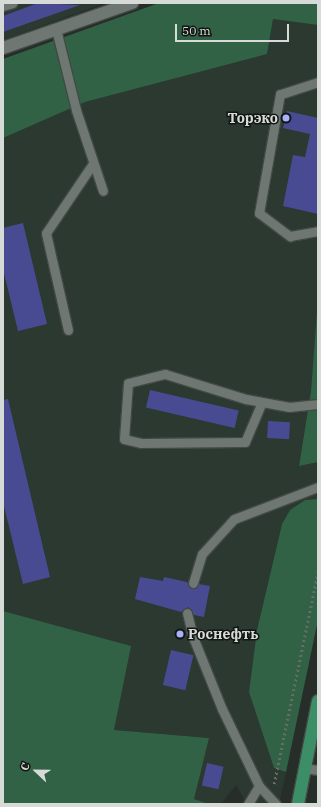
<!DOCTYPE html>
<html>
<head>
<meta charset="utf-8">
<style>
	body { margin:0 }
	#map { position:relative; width:321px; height:807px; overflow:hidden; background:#272e29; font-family:"IBM Plex Serif",serif }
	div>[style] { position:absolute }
	.built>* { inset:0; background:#2b3930 }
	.green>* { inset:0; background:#326246 }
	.building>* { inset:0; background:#494b92; transform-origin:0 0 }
	.path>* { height:2.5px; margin-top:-1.25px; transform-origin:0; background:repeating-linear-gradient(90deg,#666d68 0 2px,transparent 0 5px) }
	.roads { filter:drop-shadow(1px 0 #434945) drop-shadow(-1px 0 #434945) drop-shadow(0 1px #434945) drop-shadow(0 -1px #434945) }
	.lane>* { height:9px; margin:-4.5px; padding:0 4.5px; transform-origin:4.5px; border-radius:4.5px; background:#6e7771 }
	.street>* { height:12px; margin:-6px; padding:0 6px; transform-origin:6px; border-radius:6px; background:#6e7771 }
	.primary>* { height:12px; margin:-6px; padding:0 6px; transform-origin:6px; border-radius:6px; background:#3c8e67 }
	.dots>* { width:11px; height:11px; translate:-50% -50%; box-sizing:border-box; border:2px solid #121613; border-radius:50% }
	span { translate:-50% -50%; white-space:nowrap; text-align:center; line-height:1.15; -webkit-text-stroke:3px #121613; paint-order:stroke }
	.poi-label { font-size:14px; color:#d6dbd8; font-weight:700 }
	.right { translate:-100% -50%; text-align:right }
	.left { translate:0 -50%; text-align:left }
	.frame { position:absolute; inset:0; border:4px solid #d6dbd8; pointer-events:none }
	.north { position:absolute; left:16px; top:751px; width:40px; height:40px; -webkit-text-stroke:3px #121613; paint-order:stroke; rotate:292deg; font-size:11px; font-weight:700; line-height:16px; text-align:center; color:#d6dbd8 }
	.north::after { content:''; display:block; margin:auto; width:14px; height:18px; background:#d6dbd8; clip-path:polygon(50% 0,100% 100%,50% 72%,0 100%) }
	.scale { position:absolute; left:175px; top:24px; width:114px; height:18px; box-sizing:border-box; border:2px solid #d6dbd8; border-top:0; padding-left:5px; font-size:12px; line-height:14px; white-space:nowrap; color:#d6dbd8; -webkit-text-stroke:3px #121613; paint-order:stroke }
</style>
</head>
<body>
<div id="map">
	<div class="built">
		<i style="clip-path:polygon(3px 3px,105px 3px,3px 40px)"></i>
		<i style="clip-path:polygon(273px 19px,318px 25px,318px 312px,311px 391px,299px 466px,318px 462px,318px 499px,305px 500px,290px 510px,282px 524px,257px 630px,249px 692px,274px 768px,286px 772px,279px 804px,247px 804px,236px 785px,221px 804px,209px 804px,193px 799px,209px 738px,114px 730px,130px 646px,3px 611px,3px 138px,85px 102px,267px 54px)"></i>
	</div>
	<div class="green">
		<i style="clip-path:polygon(159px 3px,318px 3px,318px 25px,273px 19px,267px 54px,85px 102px,3px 138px,3px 59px)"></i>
		<i style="clip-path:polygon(317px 312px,318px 462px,299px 466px,311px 391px)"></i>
		<i style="clip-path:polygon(318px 499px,318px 620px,286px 772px,274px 768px,249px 692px,257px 630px,282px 524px,290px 510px,305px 500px)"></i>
		<i style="clip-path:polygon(3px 611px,131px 646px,114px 730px,209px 738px,194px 799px,209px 804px,3px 804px)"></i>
	</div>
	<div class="building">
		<i style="clip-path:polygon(38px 3px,80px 5px,3px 32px,3px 16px)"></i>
		<i style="clip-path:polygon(287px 111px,318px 118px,318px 214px,283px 206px,293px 155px,305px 157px,310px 134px,283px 128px)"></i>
		<i style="clip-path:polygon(23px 223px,47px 324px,18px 331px,3px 269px,3px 228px)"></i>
		<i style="left:150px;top:390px;width:91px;height:18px;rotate:13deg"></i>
		<i style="clip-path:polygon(8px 399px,50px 577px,23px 584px,3px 502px,3px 400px)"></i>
		<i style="left:268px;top:421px;width:22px;height:17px;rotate:3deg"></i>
		<i style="clip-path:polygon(140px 577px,163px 581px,164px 577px,187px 582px,192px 589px,199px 584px,210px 586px,204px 617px,194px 615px,188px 607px,181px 612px,135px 599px)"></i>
		<i style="left:171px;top:650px;width:23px;height:36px;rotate:13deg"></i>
		<i style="left:207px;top:763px;width:17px;height:23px;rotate:13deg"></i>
	</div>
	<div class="path">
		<i style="left:274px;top:784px;width:217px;rotate:-78.3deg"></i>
	</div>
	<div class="roads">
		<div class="lane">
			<i style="left:3px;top:6px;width:10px;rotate:-17deg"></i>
			<i style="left:56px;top:29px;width:83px;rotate:76.1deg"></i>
			<i style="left:76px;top:110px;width:85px;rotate:71.6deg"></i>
			<i style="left:318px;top:82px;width:40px;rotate:162deg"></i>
			<i style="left:280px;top:94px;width:121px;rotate:100deg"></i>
			<i style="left:259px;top:213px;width:39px;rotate:37deg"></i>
			<i style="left:290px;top:236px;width:28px;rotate:-10deg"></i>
			<i style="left:68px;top:330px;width:99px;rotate:-102.8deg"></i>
			<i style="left:46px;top:233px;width:82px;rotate:-55.9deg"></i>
			<i style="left:262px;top:402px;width:43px;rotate:113deg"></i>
			<i style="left:245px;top:442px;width:104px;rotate:179.4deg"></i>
			<i style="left:141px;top:443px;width:17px;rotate:-167deg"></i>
			<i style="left:124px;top:439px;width:56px;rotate:-85.9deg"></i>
			<i style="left:128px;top:383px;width:38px;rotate:-14deg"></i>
			<i style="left:165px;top:374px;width:85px;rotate:17.2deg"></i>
			<i style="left:246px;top:399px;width:44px;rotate:10.5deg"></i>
			<i style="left:289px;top:407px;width:29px;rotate:-6deg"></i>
			<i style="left:193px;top:583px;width:30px;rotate:-73deg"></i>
			<i style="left:202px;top:554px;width:47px;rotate:-47.6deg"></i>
			<i style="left:234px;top:519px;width:90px;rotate:-20.9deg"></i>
			<i style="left:187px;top:613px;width:25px;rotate:76deg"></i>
			<i style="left:193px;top:637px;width:78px;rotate:68.1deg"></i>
			<i style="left:222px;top:709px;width:85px;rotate:64.3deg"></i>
			<i style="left:259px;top:786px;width:25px;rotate:47deg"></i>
			<i style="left:304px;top:768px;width:14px;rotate:8deg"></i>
			<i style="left:248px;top:804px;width:21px;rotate:-59deg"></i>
		</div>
		<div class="street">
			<i style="left:3px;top:48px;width:137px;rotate:-19.2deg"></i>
		</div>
		<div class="primary">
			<i style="left:298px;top:804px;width:105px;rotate:-79deg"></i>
		</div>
	</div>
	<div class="dots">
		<i style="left:286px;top:118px;background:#a9b0fc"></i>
		<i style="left:180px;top:634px;background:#a9b0fc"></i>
	</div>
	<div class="poi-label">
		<span class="right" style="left:278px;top:118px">Торэко</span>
		<span class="left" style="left:188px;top:634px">Роснефть</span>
	</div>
	<div class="frame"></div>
	<div class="north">С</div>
	<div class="scale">50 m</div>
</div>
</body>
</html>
